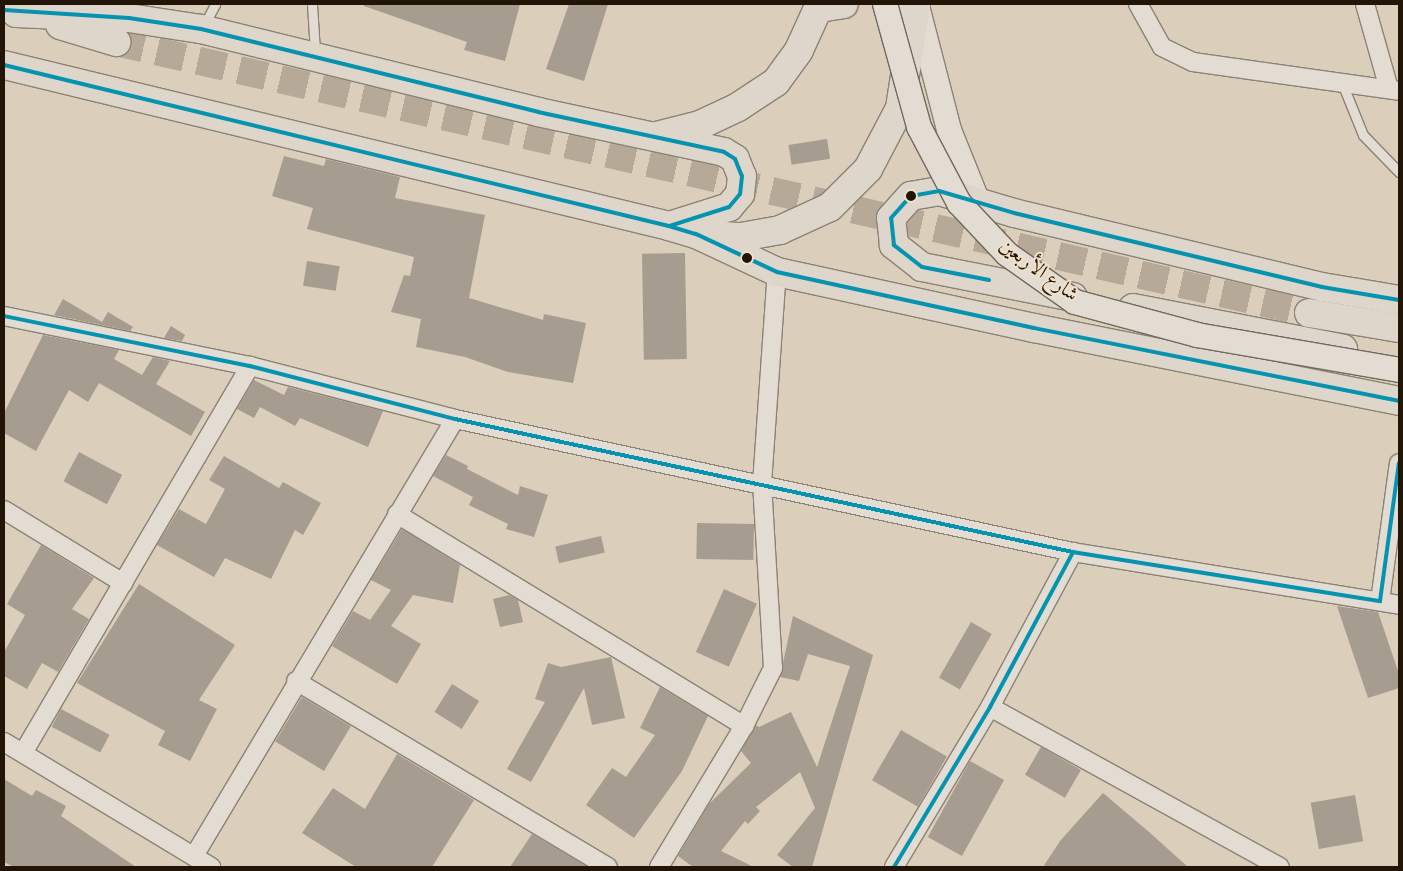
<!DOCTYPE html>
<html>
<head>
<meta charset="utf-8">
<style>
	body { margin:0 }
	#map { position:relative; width:1403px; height:871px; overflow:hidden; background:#dbcebb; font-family:Vollkorn,Amiri,serif }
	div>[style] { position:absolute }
	.building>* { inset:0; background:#a69c90; transform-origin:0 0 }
	.primary-tunnel>* { height:28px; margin-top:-14px; transform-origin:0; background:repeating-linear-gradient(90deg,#b6a997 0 28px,transparent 0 42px) }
	.roads { filter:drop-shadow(1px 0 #8b8275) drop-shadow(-1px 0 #8b8275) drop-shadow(0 1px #8b8275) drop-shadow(0 -1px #8b8275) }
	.service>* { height:9px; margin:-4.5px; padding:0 4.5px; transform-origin:4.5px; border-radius:4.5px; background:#e3dcd2 }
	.minor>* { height:18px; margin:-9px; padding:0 9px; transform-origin:9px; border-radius:9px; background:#e3dcd2 }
	.secondary>* { height:24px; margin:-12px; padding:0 12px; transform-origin:12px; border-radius:12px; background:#e3dcd2 }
	.primary>* { height:28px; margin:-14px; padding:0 14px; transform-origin:14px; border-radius:14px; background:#ded6cb }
	.bridges { filter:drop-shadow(1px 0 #70685d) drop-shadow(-1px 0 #70685d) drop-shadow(0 1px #70685d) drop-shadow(0 -1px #70685d) }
	.secondary-bridge>* { height:24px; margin:-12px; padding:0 12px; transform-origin:12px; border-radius:12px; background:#e3dcd2 }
	.bus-1>* { height:4px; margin:-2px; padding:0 2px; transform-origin:2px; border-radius:2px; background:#0593b0 }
	.dots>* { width:14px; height:14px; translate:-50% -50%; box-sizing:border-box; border:2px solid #f0e1ca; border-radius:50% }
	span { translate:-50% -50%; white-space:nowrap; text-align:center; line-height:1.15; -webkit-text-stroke:4px #f0e1ca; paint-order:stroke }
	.street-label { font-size:20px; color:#221407 }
	.frame { position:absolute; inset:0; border:5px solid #221407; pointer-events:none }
</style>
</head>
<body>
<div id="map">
	<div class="building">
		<i style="clip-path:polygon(364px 4px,520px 4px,505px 61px,464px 50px,467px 42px,364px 6px)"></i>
		<i style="clip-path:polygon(569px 4px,608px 4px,584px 81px,546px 69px)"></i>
		<i style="left:827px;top:139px;width:20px;height:39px;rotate:81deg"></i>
		<i style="clip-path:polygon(284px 156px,324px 166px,326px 159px,400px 177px,395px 198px,485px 215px,469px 298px,543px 320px,544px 314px,586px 323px,573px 383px,508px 372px,465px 357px,416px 347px,421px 319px,391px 312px,404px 275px,410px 276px,414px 257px,307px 229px,313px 208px,272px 196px)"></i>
		<i style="left:685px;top:253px;width:106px;height:43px;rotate:89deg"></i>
		<i style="left:307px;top:261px;width:33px;height:25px;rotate:9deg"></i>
		<i style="clip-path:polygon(63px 299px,102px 322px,108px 312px,133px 327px,130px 331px,54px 315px)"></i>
		<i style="clip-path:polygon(171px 326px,185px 335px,182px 341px,164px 338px)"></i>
		<i style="clip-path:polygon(43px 335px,119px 350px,114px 359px,142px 375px,153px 357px,170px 361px,156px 384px,205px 412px,191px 436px,99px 383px,88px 402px,69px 390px,36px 451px,4px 433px,4px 413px)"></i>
		<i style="clip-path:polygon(254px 380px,284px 395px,288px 387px,383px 411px,368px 447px,300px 418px,295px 426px,260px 407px,254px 418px,237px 409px)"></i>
		<i style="left:79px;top:452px;width:49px;height:33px;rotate:28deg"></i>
		<i style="clip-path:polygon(446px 455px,468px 466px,467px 469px,518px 495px,520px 486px,548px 495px,534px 537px,506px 529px,508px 524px,469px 505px,473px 497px,433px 476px)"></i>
		<i style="clip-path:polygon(224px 456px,279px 488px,283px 482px,321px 503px,303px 535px,295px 530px,271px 579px,225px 558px,214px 577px,157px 545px,179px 509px,206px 524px,225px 489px,209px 480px)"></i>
		<i style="left:697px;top:523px;width:57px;height:36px;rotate:1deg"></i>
		<i style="clip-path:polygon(402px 529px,460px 565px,453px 603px,413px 595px,391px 626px,421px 644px,397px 684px,332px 646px,353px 611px,370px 620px,391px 590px,371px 580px)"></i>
		<i style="left:601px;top:536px;width:17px;height:47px;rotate:77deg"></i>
		<i style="clip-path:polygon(41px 545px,94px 578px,72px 609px,89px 619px,58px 672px,42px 663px,27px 689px,4px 676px,4px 652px,25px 615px,7px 604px)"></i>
		<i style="clip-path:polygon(139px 584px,235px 645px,199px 700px,217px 709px,190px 761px,158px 745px,165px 731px,77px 683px)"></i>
		<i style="left:724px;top:589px;width:36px;height:69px;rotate:24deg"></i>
		<i style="clip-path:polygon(509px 595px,518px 600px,523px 622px,500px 627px,493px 599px)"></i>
		<i style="clip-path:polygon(1337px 606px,1378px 612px,1399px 674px,1399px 688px,1368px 698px)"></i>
		<i style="clip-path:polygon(793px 616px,873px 655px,812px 867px,793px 867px,777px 855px,815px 808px,800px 772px,756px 807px,760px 811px,748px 824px,745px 821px,721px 851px,754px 867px,693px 867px,678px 856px,709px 804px,751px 763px,741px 751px,756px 725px,759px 727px,791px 712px,817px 767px,850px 666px,808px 654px,799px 681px,780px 677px)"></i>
		<i style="left:971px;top:622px;width:24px;height:64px;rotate:30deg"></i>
		<i style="clip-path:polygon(611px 657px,625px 718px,592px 725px,584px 688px,531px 782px,507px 769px,545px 702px,535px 699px,548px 663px,561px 667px)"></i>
		<i style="left:452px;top:684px;width:32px;height:33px;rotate:32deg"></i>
		<i style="clip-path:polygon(660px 687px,708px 716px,682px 771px,634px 838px,586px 805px,612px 768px,626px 777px,655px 735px,640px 728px)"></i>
		<i style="left:302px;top:697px;width:57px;height:52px;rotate:31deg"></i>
		<i style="left:61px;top:709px;width:55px;height:20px;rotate:28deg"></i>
		<i style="left:901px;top:730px;width:53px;height:58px;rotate:30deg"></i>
		<i style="left:1041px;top:747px;width:46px;height:32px;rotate:30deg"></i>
		<i style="clip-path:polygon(397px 754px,474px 800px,432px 867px,356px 867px,302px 833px,333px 788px,365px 809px)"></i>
		<i style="left:970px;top:761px;width:39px;height:87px;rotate:29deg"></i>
		<i style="clip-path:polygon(4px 779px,32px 796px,36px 790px,66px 806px,61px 816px,136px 867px,14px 867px,4px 862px)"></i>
		<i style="clip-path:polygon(1103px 793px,1149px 832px,1188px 867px,1043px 867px,1060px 841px)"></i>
		<i style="left:1355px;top:795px;width:47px;height:45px;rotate:80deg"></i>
		<i style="clip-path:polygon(532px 834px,588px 867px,510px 867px)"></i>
	</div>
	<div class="primary-tunnel">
		<i style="left:116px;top:42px;width:1223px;rotate:12.8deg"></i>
	</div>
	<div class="roads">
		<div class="service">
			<i style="left:312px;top:4px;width:48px;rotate:86.4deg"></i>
			<i style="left:203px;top:27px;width:26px;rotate:-62deg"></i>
			<i style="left:1342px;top:83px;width:56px;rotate:68deg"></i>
			<i style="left:1363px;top:135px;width:52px;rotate:45.8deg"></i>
		</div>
		<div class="minor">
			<i style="left:1138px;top:4px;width:49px;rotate:60.8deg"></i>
			<i style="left:1162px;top:47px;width:34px;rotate:26deg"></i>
			<i style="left:1193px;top:62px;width:208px;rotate:8deg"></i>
			<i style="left:1365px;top:4px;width:88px;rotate:74.2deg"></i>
			<i style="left:4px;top:316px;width:251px;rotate:11.5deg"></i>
			<i style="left:250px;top:366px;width:212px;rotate:14.5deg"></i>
			<i style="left:455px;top:419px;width:632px;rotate:12.15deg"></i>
			<i style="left:1073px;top:552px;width:330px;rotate:9.2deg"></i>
			<i style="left:4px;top:510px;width:140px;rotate:31.5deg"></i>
			<i style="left:397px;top:514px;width:407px;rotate:31.4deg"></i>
			<i style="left:1380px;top:601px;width:139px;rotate:-82.2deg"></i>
			<i style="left:296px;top:681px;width:363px;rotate:30.8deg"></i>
			<i style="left:990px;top:707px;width:331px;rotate:28.9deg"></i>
			<i style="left:4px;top:742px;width:242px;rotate:31.1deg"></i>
			<i style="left:23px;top:753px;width:449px;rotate:-59.6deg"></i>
			<i style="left:194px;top:856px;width:509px;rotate:-59.15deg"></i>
			<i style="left:659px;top:867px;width:165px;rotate:-58.9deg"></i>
			<i style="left:744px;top:726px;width:65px;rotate:-63.4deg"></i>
			<i style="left:773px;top:668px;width:184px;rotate:-93.4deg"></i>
			<i style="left:762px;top:484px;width:213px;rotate:-86deg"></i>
			<i style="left:894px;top:867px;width:187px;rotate:-59deg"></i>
			<i style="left:990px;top:707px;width:176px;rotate:-61.8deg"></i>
		</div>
		<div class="secondary">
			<i style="left:917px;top:6px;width:128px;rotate:75.5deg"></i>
			<i style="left:949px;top:130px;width:78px;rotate:68.1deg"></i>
			<i style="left:978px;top:202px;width:16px;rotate:14deg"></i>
		</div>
		<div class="primary">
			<i style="left:819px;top:8px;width:25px;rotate:-9deg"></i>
			<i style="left:16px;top:13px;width:113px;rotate:2.5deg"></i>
			<i style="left:129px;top:18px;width:73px;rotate:8.7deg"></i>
			<i style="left:201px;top:29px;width:347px;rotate:13.8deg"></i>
			<i style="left:538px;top:112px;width:190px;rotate:12.1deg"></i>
			<i style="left:724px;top:152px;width:13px;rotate:32deg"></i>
			<i style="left:735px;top:159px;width:18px;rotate:68deg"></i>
			<i style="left:742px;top:176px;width:18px;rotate:96deg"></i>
			<i style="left:740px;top:194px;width:17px;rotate:130deg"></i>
			<i style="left:729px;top:207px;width:63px;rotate:162.4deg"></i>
			<i style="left:60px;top:25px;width:59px;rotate:16.9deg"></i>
			<i style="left:4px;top:65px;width:684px;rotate:13.61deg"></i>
			<i style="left:669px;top:226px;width:28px;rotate:17deg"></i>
			<i style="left:696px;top:234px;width:89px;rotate:25.1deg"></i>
			<i style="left:777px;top:272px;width:263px;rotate:12.3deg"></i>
			<i style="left:1034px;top:328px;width:372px;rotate:11.3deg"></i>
			<i style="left:656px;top:136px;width:45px;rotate:-14deg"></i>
			<i style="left:700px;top:125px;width:42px;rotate:-25.3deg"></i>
			<i style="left:738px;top:107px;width:45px;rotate:-33.3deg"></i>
			<i style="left:776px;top:82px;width:39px;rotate:-54deg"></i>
			<i style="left:799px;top:50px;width:51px;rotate:-65.5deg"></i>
			<i style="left:710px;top:235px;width:31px;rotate:4deg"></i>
			<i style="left:741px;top:237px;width:40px;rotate:-10deg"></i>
			<i style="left:780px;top:230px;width:55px;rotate:-24.7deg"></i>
			<i style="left:830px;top:207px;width:54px;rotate:-45deg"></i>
			<i style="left:868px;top:169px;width:69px;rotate:-62.3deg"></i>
			<i style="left:900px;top:108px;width:104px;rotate:-81.2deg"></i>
			<i style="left:916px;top:5px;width:11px;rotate:-175deg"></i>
			<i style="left:1073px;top:297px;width:154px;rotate:-168.8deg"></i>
			<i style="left:922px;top:267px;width:36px;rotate:-142deg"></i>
			<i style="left:894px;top:245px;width:27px;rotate:-96deg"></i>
			<i style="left:891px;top:218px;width:30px;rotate:-48deg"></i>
			<i style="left:911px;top:196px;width:28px;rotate:-10deg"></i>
			<i style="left:939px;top:191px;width:78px;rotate:16.3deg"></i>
			<i style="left:1014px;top:213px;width:317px;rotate:13.5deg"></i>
			<i style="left:1322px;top:287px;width:78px;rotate:9.6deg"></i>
			<i style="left:1133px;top:308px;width:214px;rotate:11deg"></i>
			<i style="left:1309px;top:313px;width:91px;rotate:9.5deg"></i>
		</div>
	</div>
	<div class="bridges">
		<div class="secondary-bridge">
			<i style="left:885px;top:4px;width:128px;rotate:74.5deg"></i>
			<i style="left:919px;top:127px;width:86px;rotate:62.2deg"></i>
			<i style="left:959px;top:203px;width:70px;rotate:46.7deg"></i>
			<i style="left:1007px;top:254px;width:83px;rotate:35.2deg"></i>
			<i style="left:1075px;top:302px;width:126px;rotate:15.1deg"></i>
			<i style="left:1197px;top:335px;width:205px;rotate:9.8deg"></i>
		</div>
	</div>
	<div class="bus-1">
		<i style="left:4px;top:10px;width:125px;rotate:3.7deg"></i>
		<i style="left:129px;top:18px;width:73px;rotate:8.7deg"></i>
		<i style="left:201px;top:29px;width:347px;rotate:13.8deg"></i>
		<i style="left:538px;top:112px;width:190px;rotate:12.1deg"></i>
		<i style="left:724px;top:152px;width:13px;rotate:32deg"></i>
		<i style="left:735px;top:159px;width:18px;rotate:68deg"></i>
		<i style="left:742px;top:176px;width:18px;rotate:96deg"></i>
		<i style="left:740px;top:194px;width:17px;rotate:130deg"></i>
		<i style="left:729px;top:207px;width:63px;rotate:162.4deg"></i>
		<i style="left:4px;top:65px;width:684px;rotate:13.61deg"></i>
		<i style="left:669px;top:226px;width:28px;rotate:17deg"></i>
		<i style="left:696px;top:234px;width:89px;rotate:25.1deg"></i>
		<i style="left:777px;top:272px;width:263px;rotate:12.3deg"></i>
		<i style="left:1034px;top:328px;width:372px;rotate:11.3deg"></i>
		<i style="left:989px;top:280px;width:68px;rotate:-169deg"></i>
		<i style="left:922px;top:267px;width:36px;rotate:-142deg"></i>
		<i style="left:894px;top:245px;width:27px;rotate:-96deg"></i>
		<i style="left:891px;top:218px;width:30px;rotate:-48deg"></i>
		<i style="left:911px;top:196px;width:28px;rotate:-10deg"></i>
		<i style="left:939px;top:191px;width:78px;rotate:16.3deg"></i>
		<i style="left:1014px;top:213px;width:317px;rotate:13.5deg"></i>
		<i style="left:1322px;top:287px;width:78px;rotate:9.6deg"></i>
		<i style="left:4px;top:316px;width:251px;rotate:11.5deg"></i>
		<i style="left:250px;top:366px;width:212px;rotate:14.5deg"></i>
		<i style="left:455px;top:419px;width:632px;rotate:12.15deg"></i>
		<i style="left:1073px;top:552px;width:311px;rotate:9.1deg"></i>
		<i style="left:1380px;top:601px;width:139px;rotate:-82.2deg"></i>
		<i style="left:894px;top:867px;width:187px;rotate:-59deg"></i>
		<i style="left:990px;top:707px;width:176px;rotate:-61.8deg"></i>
	</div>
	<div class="dots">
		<i style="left:911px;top:196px;background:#221407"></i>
		<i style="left:747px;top:258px;background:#221407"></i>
	</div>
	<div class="street-label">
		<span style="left:1038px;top:271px;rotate:36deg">شارع الأربعين</span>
	</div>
	<div class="frame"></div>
</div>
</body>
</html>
